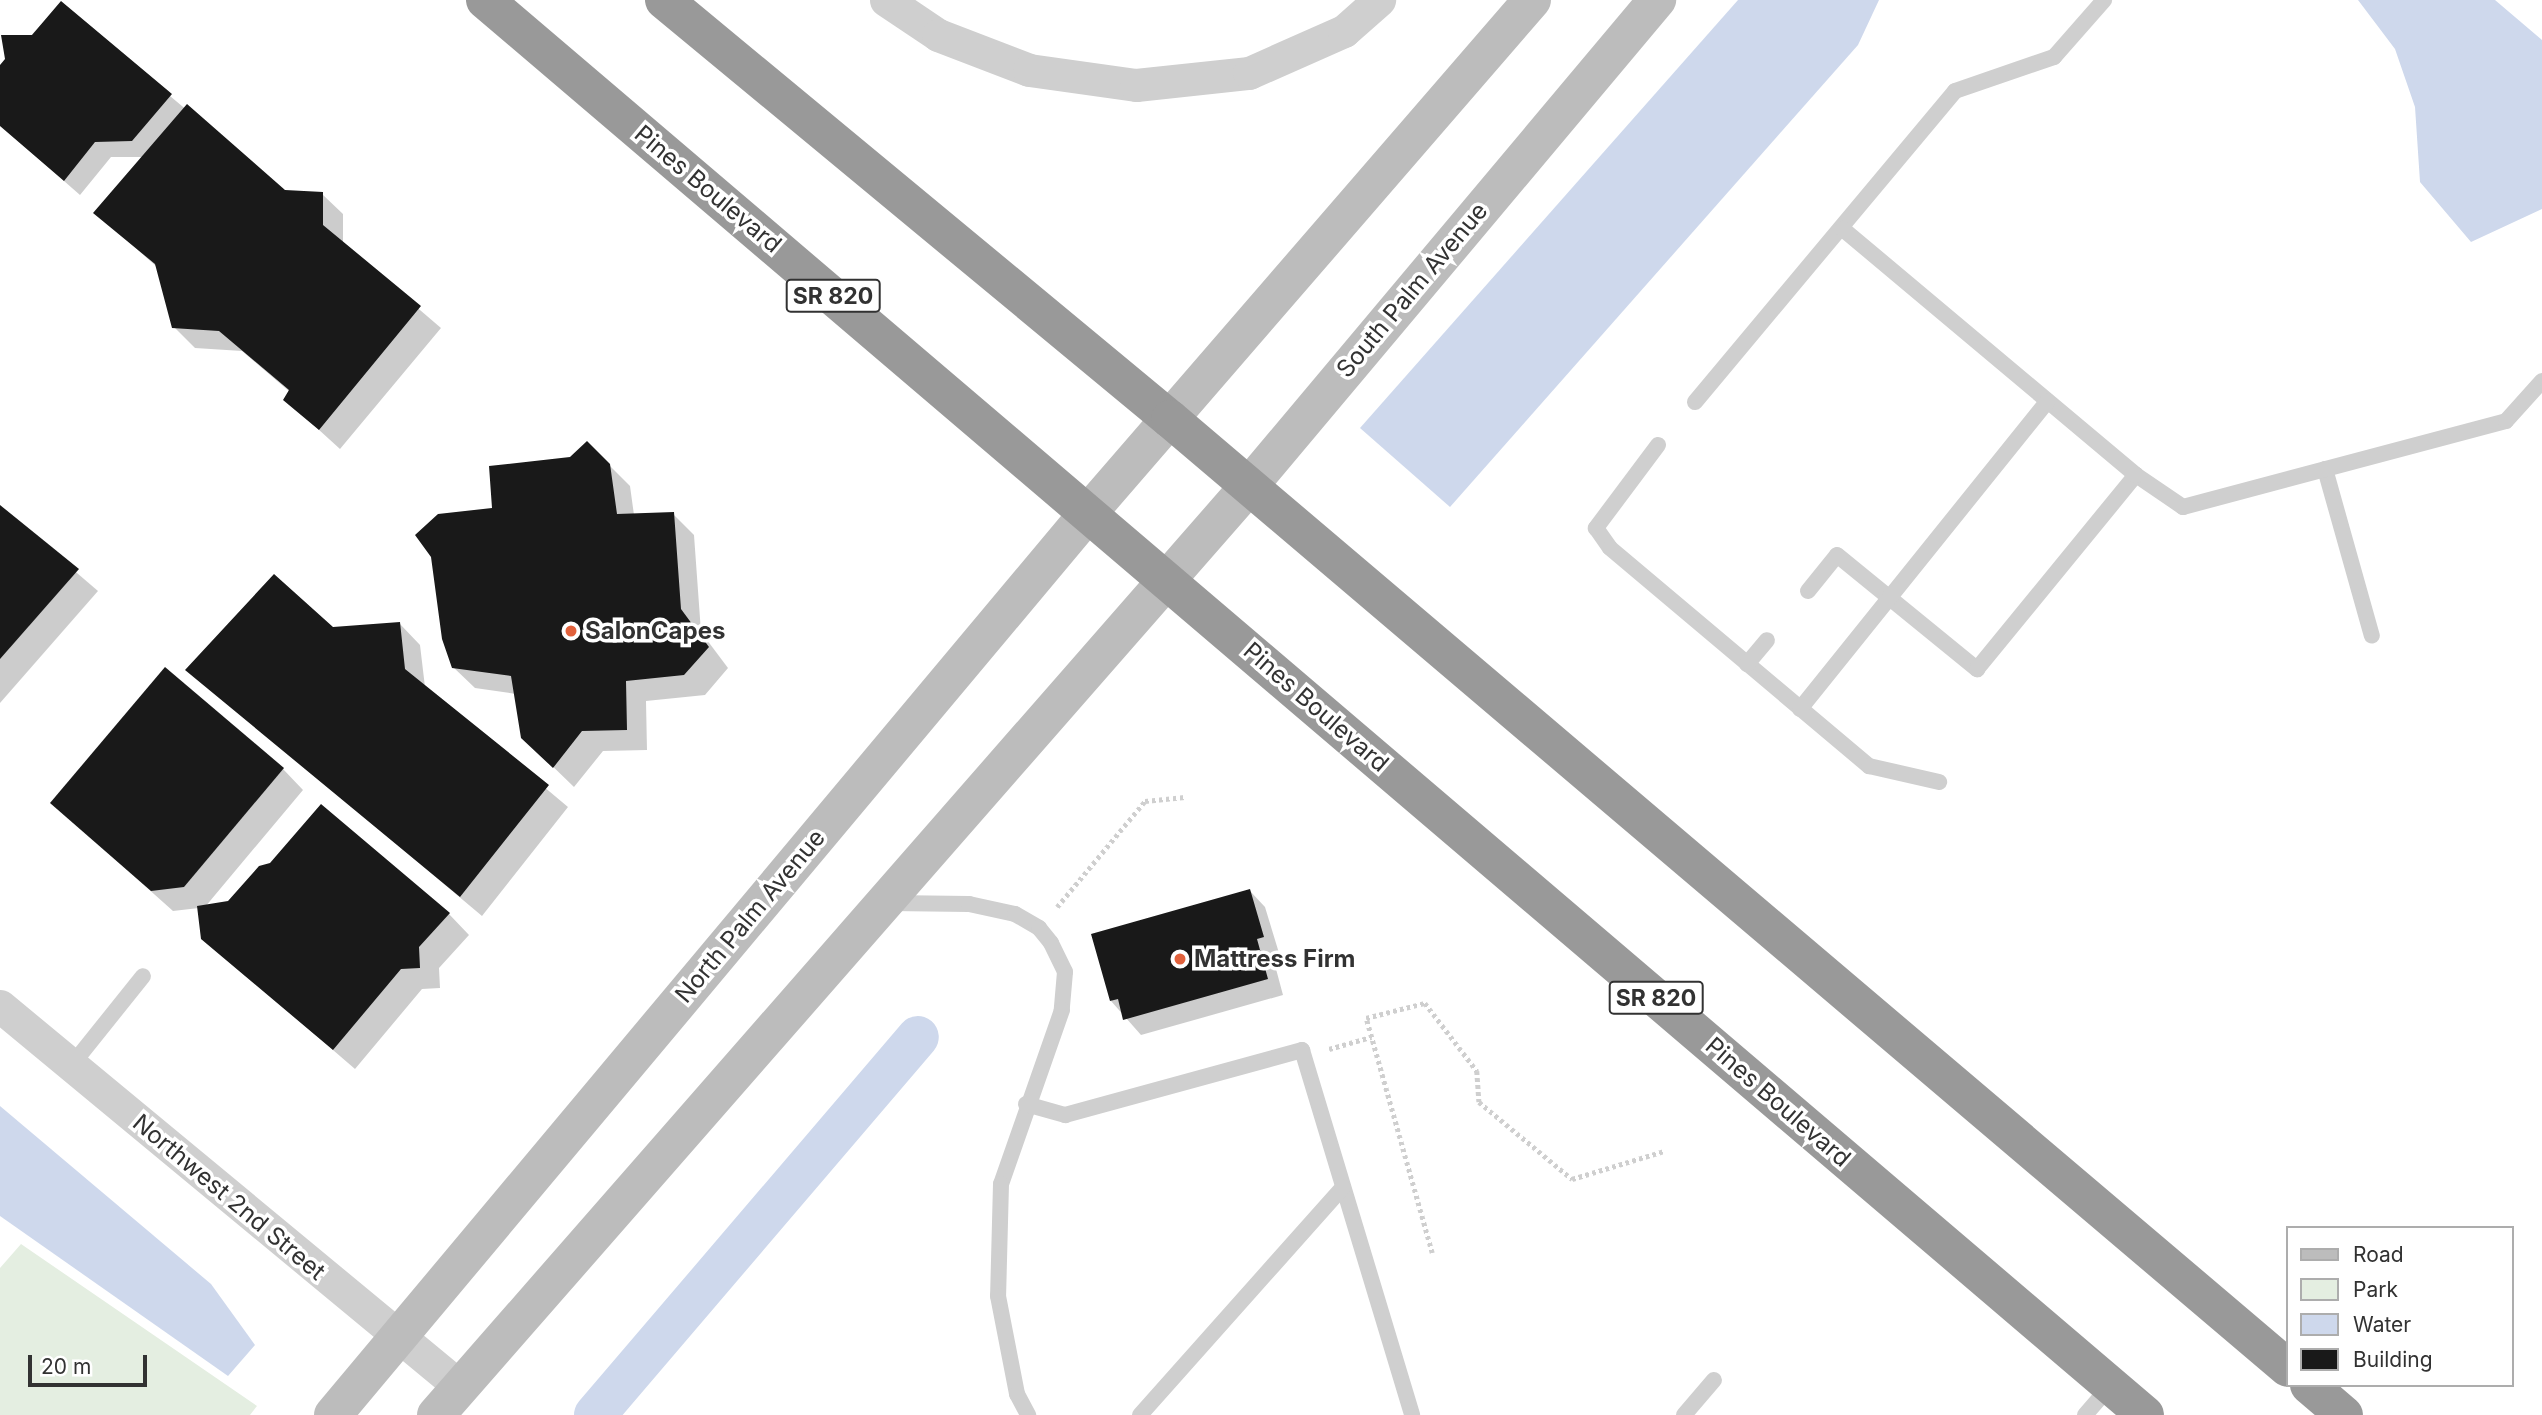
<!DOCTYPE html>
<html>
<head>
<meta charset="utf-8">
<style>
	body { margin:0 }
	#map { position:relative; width:2542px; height:1415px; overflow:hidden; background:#fff; font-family:Inter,sans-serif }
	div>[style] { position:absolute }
	.green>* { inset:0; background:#e4eee1 }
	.water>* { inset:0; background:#ced8ec }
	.shadow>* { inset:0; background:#0003 }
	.canal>* { height:42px; margin:-21px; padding:0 21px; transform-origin:21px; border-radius:21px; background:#ced8ec }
	.building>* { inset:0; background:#191919 }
	.path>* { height:4.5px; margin-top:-2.25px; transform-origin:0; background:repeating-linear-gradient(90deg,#cfcfcf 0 3.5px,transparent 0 7px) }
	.lane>* { height:16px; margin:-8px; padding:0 8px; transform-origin:8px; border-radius:8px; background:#cfcfcf }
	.street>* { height:33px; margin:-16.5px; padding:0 16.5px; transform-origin:16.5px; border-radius:16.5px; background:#cfcfcf }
	.secondary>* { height:38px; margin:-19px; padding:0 19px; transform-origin:19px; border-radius:19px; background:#bcbcbc }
	.highway>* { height:38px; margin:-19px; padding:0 19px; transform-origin:19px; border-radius:19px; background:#999 }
	.dots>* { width:19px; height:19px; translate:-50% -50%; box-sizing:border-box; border:4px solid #fff; border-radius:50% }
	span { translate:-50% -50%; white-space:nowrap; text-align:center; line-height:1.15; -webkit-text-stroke:7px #fff; paint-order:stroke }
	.shield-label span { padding:2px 5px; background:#fff; border:2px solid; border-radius:5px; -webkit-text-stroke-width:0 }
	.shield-label { font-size:23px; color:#323232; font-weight:700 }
	.street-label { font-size:24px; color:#323232 }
	.poi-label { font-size:24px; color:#323232; font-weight:700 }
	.left { translate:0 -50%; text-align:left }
	.legend { position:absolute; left:2286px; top:1226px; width:228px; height:161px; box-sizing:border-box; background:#fff; border:2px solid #adadad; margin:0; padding:9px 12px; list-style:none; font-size:21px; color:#323232 }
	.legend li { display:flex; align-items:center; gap:14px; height:35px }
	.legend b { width:35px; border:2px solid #adadad }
	.scale { position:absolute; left:28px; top:1355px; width:119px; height:32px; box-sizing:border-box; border:4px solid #323232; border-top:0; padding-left:9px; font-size:21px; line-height:24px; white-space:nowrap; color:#323232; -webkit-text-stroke:5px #fff; paint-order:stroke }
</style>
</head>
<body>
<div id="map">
	<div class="green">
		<i style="clip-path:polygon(21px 1244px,257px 1406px,250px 1415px,0 1415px,0 1268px)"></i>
	</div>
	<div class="water">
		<i style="clip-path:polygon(1738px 0,1879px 0,1858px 45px,1450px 507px,1360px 428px)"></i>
		<i style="clip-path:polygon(2358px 0,2495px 0,2542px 40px,2542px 209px,2471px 242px,2420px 182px,2415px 107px,2395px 49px)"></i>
		<i style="clip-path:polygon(0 1106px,211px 1284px,255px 1345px,228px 1376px,0 1216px)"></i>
	</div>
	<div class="shadow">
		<i style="clip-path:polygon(61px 4px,284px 192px,322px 194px,343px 214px,343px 244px,441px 328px,340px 449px,285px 399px,290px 392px,242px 351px,195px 348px,174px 327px,157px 267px,95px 212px,144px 157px,111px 157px,80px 195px,0 125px,0 68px)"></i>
		<i style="clip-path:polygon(587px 443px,630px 486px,634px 515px,673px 514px,694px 535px,701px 632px,728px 668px,705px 695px,646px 701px,647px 750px,603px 751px,574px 787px,544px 758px,516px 694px,475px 688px,453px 667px,494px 510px,571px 459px)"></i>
		<i style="clip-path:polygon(0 507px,98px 591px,0 703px)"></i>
		<i style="clip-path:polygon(400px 624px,420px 645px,425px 687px,568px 807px,482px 916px,188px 669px,332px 629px)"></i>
		<i style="clip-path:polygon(283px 769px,303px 790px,205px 907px,449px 914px,469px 935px,439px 968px,440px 988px,422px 989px,355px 1069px,203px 938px,199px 908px,173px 911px,52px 803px)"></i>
		<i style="clip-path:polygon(1250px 891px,1265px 907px,1279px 953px,1272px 954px,1283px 995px,1141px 1035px,1111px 1001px)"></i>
	</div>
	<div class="canal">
		<i style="left:595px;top:1415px;width:497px;rotate:-49.5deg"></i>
	</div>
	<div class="building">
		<i style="clip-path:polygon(61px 1px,172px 94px,132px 141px,95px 142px,64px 181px,0 126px,0 65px,5px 59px,1px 35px,32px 35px)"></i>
		<i style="clip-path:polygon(187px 104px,285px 190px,323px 192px,323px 225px,421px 306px,319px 430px,283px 400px,289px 390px,219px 331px,172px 328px,155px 264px,93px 213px)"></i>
		<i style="clip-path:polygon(587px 441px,610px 464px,617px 514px,674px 512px,681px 609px,709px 647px,684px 675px,626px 681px,627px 730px,582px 731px,553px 768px,521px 738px,511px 676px,452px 668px,442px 639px,431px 557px,415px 535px,438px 514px,492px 508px,489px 466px,570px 457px)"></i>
		<i style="clip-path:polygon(0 505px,79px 569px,0 659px)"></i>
		<i style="clip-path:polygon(274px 574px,333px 627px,400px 622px,405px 669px,549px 785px,460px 897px,185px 670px)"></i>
		<i style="clip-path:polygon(165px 667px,284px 768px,184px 887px,151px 891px,50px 803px)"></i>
		<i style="clip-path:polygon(321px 804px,450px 913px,419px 947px,420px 968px,401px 969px,333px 1050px,201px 939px,197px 906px,228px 901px,259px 866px,270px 863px)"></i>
		<i style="clip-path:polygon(1250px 889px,1264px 937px,1257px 939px,1268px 979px,1123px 1020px,1118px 999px,1110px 1001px,1091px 934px)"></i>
	</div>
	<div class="path">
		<i style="left:1057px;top:907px;width:138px;rotate:-50.3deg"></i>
		<i style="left:1145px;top:801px;width:40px;rotate:-5.7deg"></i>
		<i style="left:1329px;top:1049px;width:44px;rotate:-15.9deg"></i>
		<i style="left:1432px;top:1253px;width:244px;rotate:-105.7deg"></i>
		<i style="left:1366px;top:1018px;width:61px;rotate:-14.3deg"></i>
		<i style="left:1425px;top:1003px;width:86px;rotate:52.6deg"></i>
		<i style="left:1477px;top:1071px;width:31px;rotate:86deg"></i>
		<i style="left:1479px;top:1102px;width:121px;rotate:39.6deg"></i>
		<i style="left:1572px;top:1179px;width:96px;rotate:-16.9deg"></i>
	</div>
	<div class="lane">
		<i style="left:1695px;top:402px;width:405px;rotate:-50.1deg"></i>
		<i style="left:1955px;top:91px;width:105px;rotate:-19deg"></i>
		<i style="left:2054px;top:57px;width:76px;rotate:-48.7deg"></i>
		<i style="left:1658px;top:445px;width:104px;rotate:126.8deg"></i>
		<i style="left:1596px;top:528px;width:24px;rotate:55deg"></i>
		<i style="left:1610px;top:548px;width:339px;rotate:40.1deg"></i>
		<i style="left:1869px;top:766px;width:72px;rotate:12.9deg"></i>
		<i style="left:2325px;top:469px;width:173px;rotate:74.3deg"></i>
		<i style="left:2136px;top:475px;width:57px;rotate:34.2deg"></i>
		<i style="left:2183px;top:507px;width:334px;rotate:-14.9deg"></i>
		<i style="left:2506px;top:421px;width:54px;rotate:-48deg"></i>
		<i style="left:1808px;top:591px;width:46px;rotate:-51.1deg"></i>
		<i style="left:1837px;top:555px;width:181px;rotate:39.2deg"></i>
		<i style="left:1977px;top:669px;width:251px;rotate:-50.7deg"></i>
		<i style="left:2136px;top:475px;width:383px;rotate:-140deg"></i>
		<i style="left:1747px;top:664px;width:31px;rotate:-50deg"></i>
		<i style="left:1800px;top:709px;width:395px;rotate:-51.2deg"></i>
		<i style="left:890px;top:903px;width:79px;rotate:0.7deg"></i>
		<i style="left:969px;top:904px;width:47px;rotate:12.3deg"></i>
		<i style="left:1015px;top:914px;width:28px;rotate:30deg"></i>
		<i style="left:1039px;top:928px;width:19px;rotate:51deg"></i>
		<i style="left:1051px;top:943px;width:32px;rotate:64deg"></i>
		<i style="left:1065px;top:972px;width:38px;rotate:95deg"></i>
		<i style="left:1062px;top:1010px;width:184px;rotate:109.3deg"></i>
		<i style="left:1001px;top:1184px;width:112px;rotate:91.5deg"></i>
		<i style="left:998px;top:1296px;width:100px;rotate:79deg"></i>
		<i style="left:1017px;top:1394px;width:24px;rotate:62deg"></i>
		<i style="left:71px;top:1066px;width:115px;rotate:-51.3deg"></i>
		<i style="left:1026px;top:1104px;width:41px;rotate:15.8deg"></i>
		<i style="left:1065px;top:1115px;width:246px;rotate:-15.3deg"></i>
		<i style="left:1302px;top:1050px;width:381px;rotate:73.2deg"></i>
		<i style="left:1140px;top:1415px;width:305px;rotate:-48.3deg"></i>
		<i style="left:1684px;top:1415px;width:46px;rotate:-49.4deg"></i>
		<i style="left:2085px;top:1415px;width:38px;rotate:-49deg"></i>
	</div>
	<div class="street">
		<i style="left:886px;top:0;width:63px;rotate:33.9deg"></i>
		<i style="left:938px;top:35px;width:97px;rotate:21deg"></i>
		<i style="left:1029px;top:70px;width:108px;rotate:8deg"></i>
		<i style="left:1136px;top:85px;width:114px;rotate:-6.1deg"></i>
		<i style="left:1249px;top:73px;width:104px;rotate:-23.9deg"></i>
		<i style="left:1344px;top:31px;width:47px;rotate:-41.5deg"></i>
		<i style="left:0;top:1006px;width:596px;rotate:39.62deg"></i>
	</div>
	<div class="secondary">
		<i style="left:333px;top:1415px;width:1178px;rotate:-50.06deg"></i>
		<i style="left:1089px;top:512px;width:677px;rotate:-49.13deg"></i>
		<i style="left:436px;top:1415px;width:1235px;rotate:-48.81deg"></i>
		<i style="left:1249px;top:486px;width:635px;rotate:-49.99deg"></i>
	</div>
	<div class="highway">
		<i style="left:485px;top:0;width:2181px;rotate:40.44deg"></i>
		<i style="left:664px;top:0;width:657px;rotate:39.63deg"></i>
		<i style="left:1170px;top:419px;width:1466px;rotate:40.33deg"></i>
		<i style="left:2309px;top:1385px;width:46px;rotate:40.6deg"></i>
	</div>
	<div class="dots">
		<i style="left:571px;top:631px;background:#e1613c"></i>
		<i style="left:1180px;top:959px;background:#e1613c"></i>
	</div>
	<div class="shield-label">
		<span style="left:833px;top:296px">SR 820</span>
		<span style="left:1656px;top:998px">SR 820</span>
	</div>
	<div class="street-label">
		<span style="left:708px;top:189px;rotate:40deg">Pines Boulevard</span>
		<span style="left:1412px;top:290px;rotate:-50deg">South Palm Avenue</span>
		<span style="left:1316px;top:707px;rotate:41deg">Pines Boulevard</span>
		<span style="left:750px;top:916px;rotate:-50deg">North Palm Avenue</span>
		<span style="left:1778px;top:1102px;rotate:41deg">Pines Boulevard</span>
		<span style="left:229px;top:1197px;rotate:40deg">Northwest 2nd Street</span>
	</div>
	<div class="poi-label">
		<span class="left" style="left:585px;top:631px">SalonCapes</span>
		<span class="left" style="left:1194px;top:959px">Mattress Firm</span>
	</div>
	<ul class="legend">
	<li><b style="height:9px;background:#bcbcbc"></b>Road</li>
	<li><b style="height:19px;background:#e4eee1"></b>Park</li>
	<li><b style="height:19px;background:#ced8ec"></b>Water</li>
	<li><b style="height:19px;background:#191919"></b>Building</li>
	</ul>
	<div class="scale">20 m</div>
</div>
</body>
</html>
